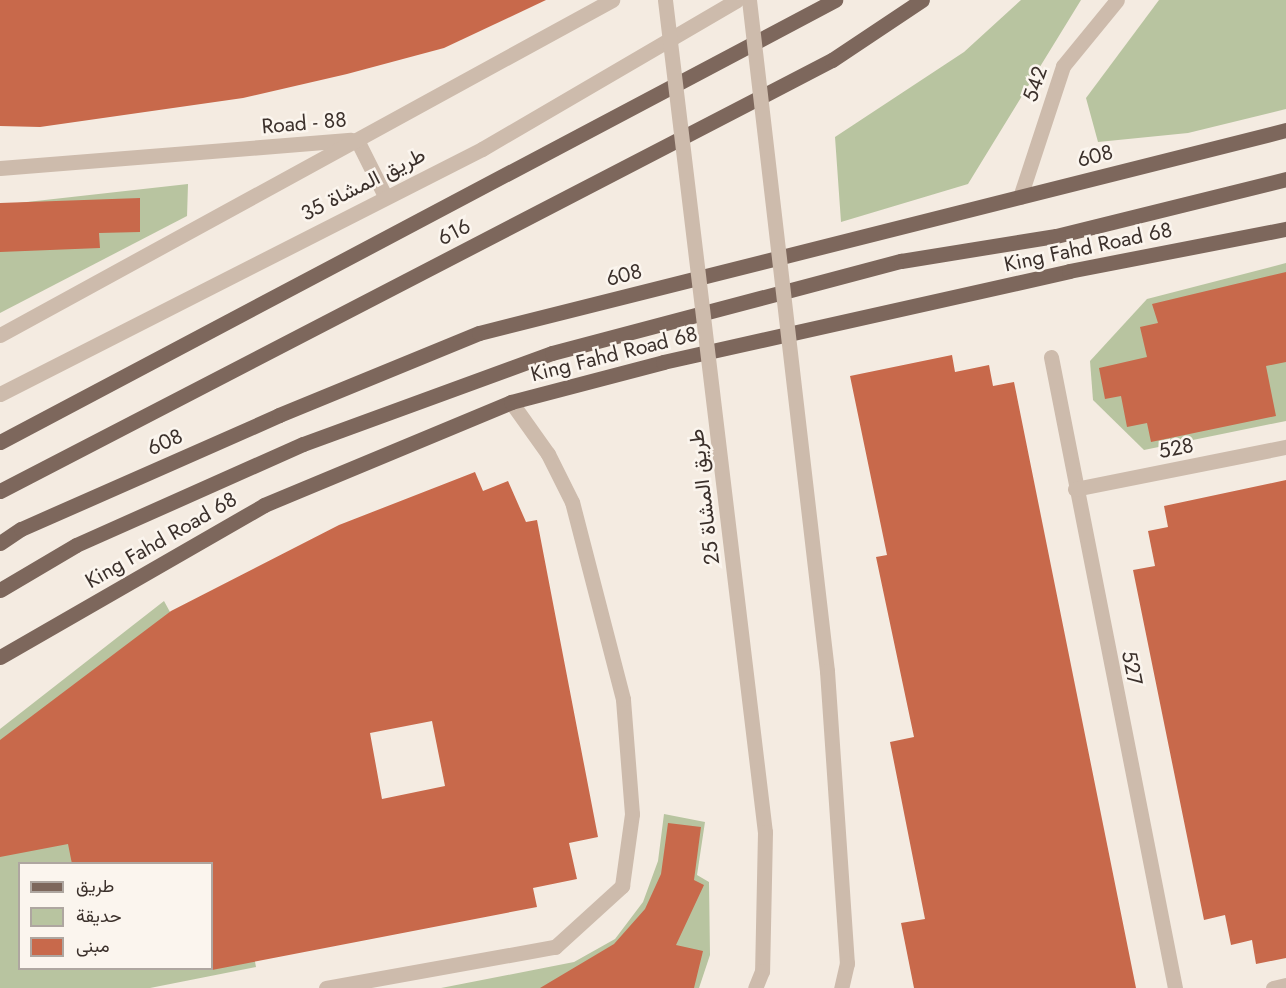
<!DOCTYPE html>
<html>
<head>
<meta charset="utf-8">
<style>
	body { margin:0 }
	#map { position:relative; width:1286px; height:988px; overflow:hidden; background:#f4ebe1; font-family:Jost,Vazirmatn,sans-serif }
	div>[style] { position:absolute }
	.green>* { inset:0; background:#b8c4a0 }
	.building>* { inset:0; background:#c8694b }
	.minor>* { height:15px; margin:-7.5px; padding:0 7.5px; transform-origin:7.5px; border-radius:7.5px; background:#cdbbac }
	.major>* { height:15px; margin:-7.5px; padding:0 7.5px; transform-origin:7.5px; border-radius:7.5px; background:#7d675c }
	.minor-bridge>* { height:15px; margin:-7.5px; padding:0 7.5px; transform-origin:7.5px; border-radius:7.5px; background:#cdbbac }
	span { translate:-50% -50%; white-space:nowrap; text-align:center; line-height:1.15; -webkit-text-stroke:5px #fbf5ee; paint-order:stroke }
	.street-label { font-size:21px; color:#3b302b }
	.legend { position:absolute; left:18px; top:862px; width:195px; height:108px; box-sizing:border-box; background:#fbf5ee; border:2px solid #aea6a0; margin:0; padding:8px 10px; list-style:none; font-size:18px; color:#3b302b }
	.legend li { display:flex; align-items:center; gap:12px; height:30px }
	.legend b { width:30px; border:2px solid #aea6a0 }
</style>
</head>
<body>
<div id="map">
	<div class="green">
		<i style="clip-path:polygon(1021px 0,1081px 0,968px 184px,841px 222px,835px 137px,964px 52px)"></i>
		<i style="clip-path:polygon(1159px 0,1286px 0,1286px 109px,1188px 133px,1098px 142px,1086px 98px)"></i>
		<i style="clip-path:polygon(188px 184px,187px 216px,0 313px,0 205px)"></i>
		<i style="clip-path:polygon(1286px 263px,1286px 421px,1144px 450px,1093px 400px,1090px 361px,1147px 299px)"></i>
		<i style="clip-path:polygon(evenodd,164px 601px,200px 667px,256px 967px,150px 988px,0 988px,0 729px,164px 601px,20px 864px,212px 864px,212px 968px,20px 968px,20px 864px)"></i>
		<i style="clip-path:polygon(664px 814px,705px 822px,697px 875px,709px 882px,710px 955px,699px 988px,441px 988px,574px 962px,615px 939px,643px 902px,658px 861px)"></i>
	</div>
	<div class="building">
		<i style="clip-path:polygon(0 0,546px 0,444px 48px,347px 74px,243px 98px,40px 127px,0 126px)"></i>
		<i style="clip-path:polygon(140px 198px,140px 232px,99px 233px,100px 248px,0 252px,0 203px)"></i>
		<i style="clip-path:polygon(1286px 272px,1286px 362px,1266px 366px,1276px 416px,1151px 442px,1147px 423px,1127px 427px,1121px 396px,1105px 399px,1099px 368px,1147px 357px,1140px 327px,1158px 323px,1152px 304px)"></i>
		<i style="clip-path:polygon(952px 355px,955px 372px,989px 365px,993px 386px,1014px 382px,1136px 988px,914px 988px,901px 923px,925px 919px,890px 742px,914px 737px,876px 557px,887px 555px,850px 376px)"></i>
		<i style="clip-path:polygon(evenodd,475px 472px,483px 491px,508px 481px,526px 522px,537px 520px,598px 837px,569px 843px,577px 879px,533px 888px,537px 907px,212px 970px,212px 864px,72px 864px,68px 844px,0 857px,0 740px,171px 611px,339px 525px,475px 472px,432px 721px,445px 786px,382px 799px,370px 733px,432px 721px)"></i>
		<i style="clip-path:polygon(1286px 480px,1286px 958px,1256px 964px,1252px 940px,1231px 945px,1225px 915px,1204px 920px,1133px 570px,1155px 566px,1148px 531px,1168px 527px,1164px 506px)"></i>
		<i style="clip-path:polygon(668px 823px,701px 827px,694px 880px,704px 885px,676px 945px,703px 951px,694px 988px,540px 988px,614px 944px,645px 909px,661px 874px)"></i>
	</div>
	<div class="minor">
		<i style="left:357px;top:140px;width:63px;rotate:63.4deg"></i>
		<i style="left:0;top:168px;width:352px;rotate:-4.6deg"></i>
		<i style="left:1020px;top:197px;width:138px;rotate:-71.8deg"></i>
		<i style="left:1063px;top:66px;width:85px;rotate:-50.7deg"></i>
		<i style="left:0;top:335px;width:698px;rotate:-28.7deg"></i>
		<i style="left:1051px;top:357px;width:643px;rotate:78.88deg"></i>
		<i style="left:0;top:394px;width:541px;rotate:-26.94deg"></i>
		<i style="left:482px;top:149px;width:295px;rotate:-30.3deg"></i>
		<i style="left:1075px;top:489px;width:215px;rotate:-11.3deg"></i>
		<i style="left:326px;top:988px;width:233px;rotate:-10.2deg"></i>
		<i style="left:555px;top:947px;width:91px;rotate:-42.3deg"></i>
		<i style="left:622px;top:886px;width:73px;rotate:-82.1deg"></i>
		<i style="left:632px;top:814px;width:115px;rotate:-94.5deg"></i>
		<i style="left:623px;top:699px;width:203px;rotate:-104.5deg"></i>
		<i style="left:572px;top:502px;width:54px;rotate:-116.6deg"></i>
		<i style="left:548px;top:454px;width:64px;rotate:-125.4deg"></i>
		<i style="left:1273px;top:988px;width:13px;rotate:-13deg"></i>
	</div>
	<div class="major">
		<i style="left:0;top:442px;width:945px;rotate:-27.89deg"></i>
		<i style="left:0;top:491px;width:937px;rotate:-27.39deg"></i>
		<i style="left:832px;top:60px;width:108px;rotate:-33.7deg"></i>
		<i style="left:0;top:543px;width:25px;rotate:-34deg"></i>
		<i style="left:21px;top:529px;width:282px;rotate:-23.8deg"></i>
		<i style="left:279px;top:415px;width:216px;rotate:-22.3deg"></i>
		<i style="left:479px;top:333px;width:832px;rotate:-14.12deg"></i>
		<i style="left:0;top:590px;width:88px;rotate:-30.6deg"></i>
		<i style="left:76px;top:545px;width:248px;rotate:-24deg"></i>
		<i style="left:303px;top:444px;width:265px;rotate:-20.1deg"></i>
		<i style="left:552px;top:353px;width:361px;rotate:-14.8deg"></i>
		<i style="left:901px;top:261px;width:157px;rotate:-9.2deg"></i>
		<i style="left:1056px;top:236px;width:237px;rotate:-13.9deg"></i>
		<i style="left:0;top:657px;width:305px;rotate:-29.9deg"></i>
		<i style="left:264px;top:505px;width:268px;rotate:-22.6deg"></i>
		<i style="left:511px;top:402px;width:157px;rotate:-14.7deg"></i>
		<i style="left:663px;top:362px;width:416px;rotate:-12.6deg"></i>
		<i style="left:1069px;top:271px;width:221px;rotate:-11deg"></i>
	</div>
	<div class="minor-bridge">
		<i style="left:665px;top:0;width:838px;rotate:83.15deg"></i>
		<i style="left:765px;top:832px;width:139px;rotate:91.2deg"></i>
		<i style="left:762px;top:971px;width:18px;rotate:112deg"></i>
		<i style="left:749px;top:0;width:676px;rotate:83.37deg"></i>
		<i style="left:827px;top:671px;width:293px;rotate:86.1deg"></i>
		<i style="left:847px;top:963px;width:26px;rotate:103deg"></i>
	</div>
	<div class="street-label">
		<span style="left:1035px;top:84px;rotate:-71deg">542</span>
		<span style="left:304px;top:123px;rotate:-5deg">Road - 88</span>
		<span style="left:1095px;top:156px;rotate:-14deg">608</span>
		<span style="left:363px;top:184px;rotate:-27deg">طريق المشاة 35</span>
		<span style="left:454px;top:232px;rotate:-27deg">616</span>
		<span style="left:1088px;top:247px;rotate:-12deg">King Fahd Road 68</span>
		<span style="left:624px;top:275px;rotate:-14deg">608</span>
		<span style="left:614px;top:354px;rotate:-14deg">King Fahd Road 68</span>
		<span style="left:165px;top:442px;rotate:-24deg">608</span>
		<span style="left:1176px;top:448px;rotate:-11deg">528</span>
		<span style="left:704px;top:497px;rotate:-97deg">طريق المشاة 25</span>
		<span style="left:161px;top:540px;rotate:-30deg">King Fahd Road 68</span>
		<span style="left:1132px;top:668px;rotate:79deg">527</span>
	</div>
	<ul class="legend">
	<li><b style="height:8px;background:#7d675c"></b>طريق</li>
	<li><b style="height:16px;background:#b8c4a0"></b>حديقة</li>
	<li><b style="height:16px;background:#c8694b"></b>مبنى</li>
	</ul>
</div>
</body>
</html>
